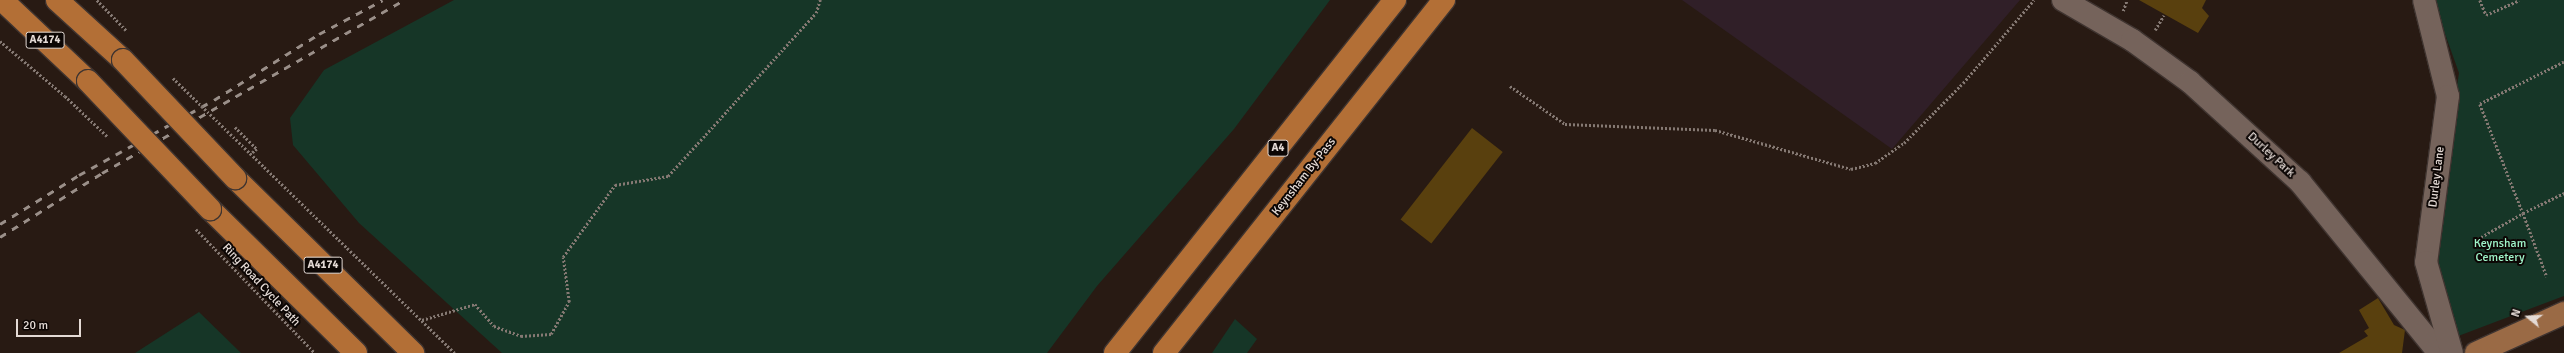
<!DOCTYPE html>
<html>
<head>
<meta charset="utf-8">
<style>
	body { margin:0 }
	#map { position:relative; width:2564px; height:353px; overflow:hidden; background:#281a13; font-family:Signika,sans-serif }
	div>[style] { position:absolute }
	.commercial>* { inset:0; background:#301f28 }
	.green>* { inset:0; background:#163627 }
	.building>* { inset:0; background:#59400e; transform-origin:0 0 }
	.path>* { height:2.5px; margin-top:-1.25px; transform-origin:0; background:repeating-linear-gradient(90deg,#857973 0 2px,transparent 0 4px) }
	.roads { filter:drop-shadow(1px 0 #3f3430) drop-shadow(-1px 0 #3f3430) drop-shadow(0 1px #3f3430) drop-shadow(0 -1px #3f3430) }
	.minor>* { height:22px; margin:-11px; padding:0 11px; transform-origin:11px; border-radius:11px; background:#75635b }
	.major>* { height:22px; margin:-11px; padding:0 11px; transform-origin:11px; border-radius:11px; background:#9a6a45 }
	.highway>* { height:22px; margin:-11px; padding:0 11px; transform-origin:11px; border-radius:11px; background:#b36f36 }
	.rail>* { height:3px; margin-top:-1.5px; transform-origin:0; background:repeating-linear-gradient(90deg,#9a8f89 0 7px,transparent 0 14px) }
	.path-bridge>* { height:2.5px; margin-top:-1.25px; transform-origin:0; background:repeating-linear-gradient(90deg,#857973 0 2px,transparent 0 4px) }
	.bridges { filter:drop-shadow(1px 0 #3f3430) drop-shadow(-1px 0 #3f3430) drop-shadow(0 1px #3f3430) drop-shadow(0 -1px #3f3430) }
	.highway-bridge>* { height:22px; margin:-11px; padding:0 11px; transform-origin:11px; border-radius:11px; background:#b36f36 }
	span { translate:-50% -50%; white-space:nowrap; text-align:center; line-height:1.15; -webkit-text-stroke:4px #0c0604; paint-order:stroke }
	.shield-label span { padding:1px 3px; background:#0c0604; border:1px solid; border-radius:3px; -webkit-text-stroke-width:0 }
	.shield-label { font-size:11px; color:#e4dad5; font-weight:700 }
	.street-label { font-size:12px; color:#e4dad5 }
	.park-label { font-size:12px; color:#9ff4c9 }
	.north { position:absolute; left:2508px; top:297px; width:40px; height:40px; -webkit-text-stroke:3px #0c0604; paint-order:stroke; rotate:288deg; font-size:11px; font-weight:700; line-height:16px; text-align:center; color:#e4dad5 }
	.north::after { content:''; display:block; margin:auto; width:14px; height:18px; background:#e4dad5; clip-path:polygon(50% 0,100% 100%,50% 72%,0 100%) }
	.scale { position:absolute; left:16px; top:319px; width:65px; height:18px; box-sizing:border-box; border:2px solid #e4dad5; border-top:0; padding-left:5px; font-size:12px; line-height:14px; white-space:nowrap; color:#e4dad5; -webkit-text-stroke:3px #0c0604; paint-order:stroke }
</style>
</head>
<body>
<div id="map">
	<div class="commercial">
		<i style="clip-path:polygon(1682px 0,2020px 0,1892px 149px)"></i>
	</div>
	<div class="green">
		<i style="clip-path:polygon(454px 0,1330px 0,1234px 129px,1097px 286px,1047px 353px,502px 353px,359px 223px,293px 145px,290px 118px,324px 70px)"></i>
		<i style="clip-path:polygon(2433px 0,2564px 0,2564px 296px,2453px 338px,2438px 275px,2436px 248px,2446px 200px,2442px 185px,2459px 73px)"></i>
		<i style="clip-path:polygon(199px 312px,241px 353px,135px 353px)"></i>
		<i style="clip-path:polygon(1235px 319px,1257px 339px,1247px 353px,1212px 353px)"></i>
	</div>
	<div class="building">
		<i style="clip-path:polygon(2139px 0,2206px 0,2202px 8px,2209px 16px,2198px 33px)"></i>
		<i style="left:1472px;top:128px;width:39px;height:116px;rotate:38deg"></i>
		<i style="clip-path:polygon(2378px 298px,2394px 325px,2405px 330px,2402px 353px,2339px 353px,2368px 336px,2364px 331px,2369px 328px,2359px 310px)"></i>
	</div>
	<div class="path">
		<i style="left:97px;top:0;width:42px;rotate:46deg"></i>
		<i style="left:2480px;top:0;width:16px;rotate:68deg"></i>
		<i style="left:2486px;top:15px;width:36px;rotate:-24deg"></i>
		<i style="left:2123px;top:11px;width:12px;rotate:-70deg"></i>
		<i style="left:2155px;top:30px;width:17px;rotate:-59deg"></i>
		<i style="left:0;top:41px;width:85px;rotate:40.2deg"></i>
		<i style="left:2564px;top:62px;width:94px;rotate:153.4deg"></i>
		<i style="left:2480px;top:104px;width:117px;rotate:68.5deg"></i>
		<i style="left:2523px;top:213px;width:46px;rotate:-26deg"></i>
		<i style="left:1510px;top:86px;width:67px;rotate:34.6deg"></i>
		<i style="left:1565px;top:124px;width:150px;rotate:2.3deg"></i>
		<i style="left:1715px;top:130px;width:141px;rotate:16deg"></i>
		<i style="left:1851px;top:169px;width:25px;rotate:-14deg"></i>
		<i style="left:1875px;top:163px;width:35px;rotate:-35deg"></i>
		<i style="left:1904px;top:143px;width:84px;rotate:-45.5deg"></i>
		<i style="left:1963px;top:83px;width:109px;rotate:-49.5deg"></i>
		<i style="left:235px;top:127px;width:31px;rotate:45deg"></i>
		<i style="left:257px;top:149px;width:8px;rotate:140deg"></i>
		<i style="left:253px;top:156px;width:282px;rotate:44.3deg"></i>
		<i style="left:196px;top:229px;width:172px;rotate:46.2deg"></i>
		<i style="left:2474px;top:241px;width:56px;rotate:-29.7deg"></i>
		<i style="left:2523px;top:213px;width:68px;rotate:69.4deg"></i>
		<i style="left:422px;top:320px;width:55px;rotate:-16.8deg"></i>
		<i style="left:475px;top:304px;width:29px;rotate:49deg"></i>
		<i style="left:494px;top:326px;width:29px;rotate:20deg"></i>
		<i style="left:521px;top:336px;width:30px;rotate:-4deg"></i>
		<i style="left:551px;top:334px;width:37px;rotate:-61deg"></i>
		<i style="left:569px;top:302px;width:45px;rotate:-97.6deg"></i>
		<i style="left:563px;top:257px;width:89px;rotate:-54.2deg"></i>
		<i style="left:615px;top:185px;width:54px;rotate:-9.6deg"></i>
		<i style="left:668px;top:176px;width:220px;rotate:-47.8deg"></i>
		<i style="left:816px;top:13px;width:14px;rotate:-73deg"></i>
	</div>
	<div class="roads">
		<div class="minor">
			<i style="left:2063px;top:0;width:80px;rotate:30.1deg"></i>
			<i style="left:2132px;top:40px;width:72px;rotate:35.9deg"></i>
			<i style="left:2190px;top:82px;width:149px;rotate:42.3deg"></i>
			<i style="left:2300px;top:182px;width:220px;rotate:50.9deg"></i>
			<i style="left:2424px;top:0;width:99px;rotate:76deg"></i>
			<i style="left:2448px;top:96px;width:167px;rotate:97.5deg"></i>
			<i style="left:2426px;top:262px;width:95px;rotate:74.1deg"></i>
		</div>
		<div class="major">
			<i style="left:2476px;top:353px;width:97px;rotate:-24.4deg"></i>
		</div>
		<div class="highway">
			<i style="left:2px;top:0;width:118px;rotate:43.3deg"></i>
			<i style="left:57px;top:0;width:89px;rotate:42.3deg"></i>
			<i style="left:235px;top:178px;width:250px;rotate:44.5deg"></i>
			<i style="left:210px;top:209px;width:205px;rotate:44.6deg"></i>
			<i style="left:1115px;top:353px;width:451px;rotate:-51.6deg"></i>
			<i style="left:1164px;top:353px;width:451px;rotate:-51.6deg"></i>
		</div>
	</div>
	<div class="rail">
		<i style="left:0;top:224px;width:93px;rotate:-31.8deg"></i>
		<i style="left:79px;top:175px;width:154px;rotate:-29.1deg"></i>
		<i style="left:214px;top:100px;width:124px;rotate:-32.2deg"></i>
		<i style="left:319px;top:34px;width:72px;rotate:-28deg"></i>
		<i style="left:0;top:237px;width:120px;rotate:-32.1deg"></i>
		<i style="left:102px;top:173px;width:348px;rotate:-29.8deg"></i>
	</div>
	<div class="path-bridge">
		<i style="left:173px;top:78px;width:112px;rotate:44.3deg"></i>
		<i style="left:65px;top:96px;width:59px;rotate:43.6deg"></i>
	</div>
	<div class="bridges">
		<div class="highway-bridge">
			<i style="left:123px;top:60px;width:163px;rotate:46.5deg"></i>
			<i style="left:88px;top:81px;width:177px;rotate:46.4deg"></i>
		</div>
	</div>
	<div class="shield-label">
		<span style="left:45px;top:40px">A4174</span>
		<span style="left:1278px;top:148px">A4</span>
		<span style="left:323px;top:265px">A4174</span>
	</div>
	<div class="street-label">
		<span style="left:2271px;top:155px;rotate:43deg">Durley Park</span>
		<span style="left:1304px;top:177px;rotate:-52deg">Keynsham By-Pass</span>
		<span style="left:2437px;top:177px;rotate:-83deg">Durley Lane</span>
		<span style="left:261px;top:285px;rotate:47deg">Ring Road Cycle Path</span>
	</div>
	<div class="park-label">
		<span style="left:2500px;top:251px">Keynsham<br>Cemetery</span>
	</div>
	<div class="north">N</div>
	<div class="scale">20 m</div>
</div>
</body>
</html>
